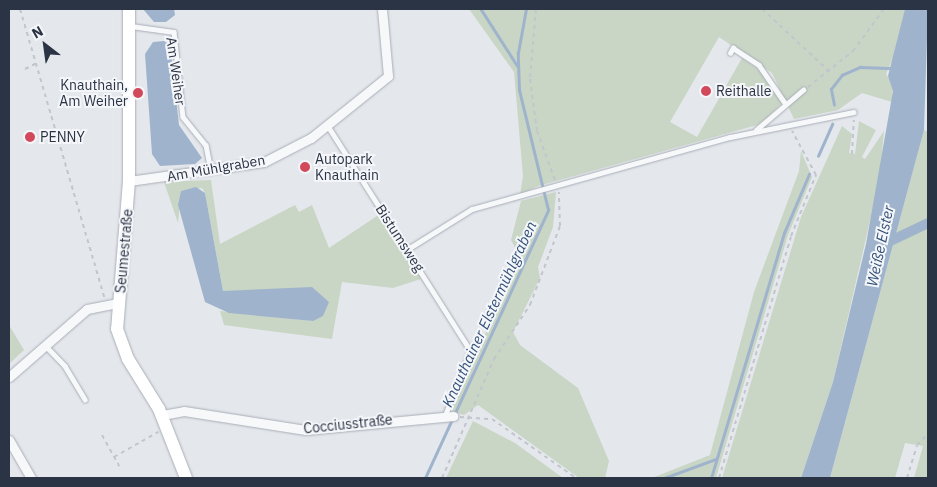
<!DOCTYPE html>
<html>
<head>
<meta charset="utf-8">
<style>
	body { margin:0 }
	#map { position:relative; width:937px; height:487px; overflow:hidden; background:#e4e7ec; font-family:"IBM Plex Sans",sans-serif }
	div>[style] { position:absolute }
	.green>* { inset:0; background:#c9d6c5 }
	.water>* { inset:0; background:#9fb4cc }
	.stream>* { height:2.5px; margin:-1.25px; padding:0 1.25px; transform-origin:1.25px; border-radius:1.25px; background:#9fb4cc }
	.canal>* { height:10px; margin:-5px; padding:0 5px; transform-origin:5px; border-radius:5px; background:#9fb4cc }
	.path>* { height:2px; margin-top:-1px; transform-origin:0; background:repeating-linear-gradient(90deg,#c2c5cb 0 4px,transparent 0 8px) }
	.roads { filter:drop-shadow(0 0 1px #a9aeb7) drop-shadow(0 0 1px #a9aeb7) }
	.lane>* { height:4.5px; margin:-2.25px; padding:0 2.25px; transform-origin:2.25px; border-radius:2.25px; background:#f7f8fa }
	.street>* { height:9px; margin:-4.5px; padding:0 4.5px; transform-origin:4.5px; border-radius:4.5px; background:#f7f8fa }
	.secondary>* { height:12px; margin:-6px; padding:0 6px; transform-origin:6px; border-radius:6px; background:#fff }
	.dots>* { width:14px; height:14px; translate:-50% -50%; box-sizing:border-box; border:2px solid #f4f6f9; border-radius:50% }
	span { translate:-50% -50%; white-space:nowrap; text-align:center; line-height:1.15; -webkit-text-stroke:4px #f4f6f9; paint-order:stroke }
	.street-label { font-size:14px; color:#2b3445 }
	.poi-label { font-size:14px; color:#2b3445 }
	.right { translate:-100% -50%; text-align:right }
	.left { translate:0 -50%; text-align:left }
	.water-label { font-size:15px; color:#34527a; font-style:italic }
	.frame { position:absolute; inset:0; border:10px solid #2b3445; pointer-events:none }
	.north { position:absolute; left:20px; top:20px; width:50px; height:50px; -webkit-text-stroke:4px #f4f6f9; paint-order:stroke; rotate:330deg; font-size:14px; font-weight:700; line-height:20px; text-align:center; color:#2b3445 }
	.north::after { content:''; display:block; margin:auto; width:18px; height:22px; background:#2b3445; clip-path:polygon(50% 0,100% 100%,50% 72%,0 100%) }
</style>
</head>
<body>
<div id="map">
	<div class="green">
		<i style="clip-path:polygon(469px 9px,905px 9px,897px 48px,886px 74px,893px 85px,892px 102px,862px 93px,838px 110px,794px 119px,772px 73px,719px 37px,670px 122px,697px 137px,742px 58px,764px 73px,783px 102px,769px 116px,757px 125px,538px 186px,520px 195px,523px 176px,514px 72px)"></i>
		<i style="clip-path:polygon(859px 121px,876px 130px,862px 157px,865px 159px,884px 131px,880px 177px,833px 382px,801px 478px,722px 478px,801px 217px,842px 126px,852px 134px,849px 153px,855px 154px)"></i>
		<i style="clip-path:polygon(924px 130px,928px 132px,928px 477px,914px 478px,923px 446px,905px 443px,895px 478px,830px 478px)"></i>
		<i style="clip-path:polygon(801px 151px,812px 177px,788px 235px,716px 478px,652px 478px,710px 455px,754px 292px,799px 171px)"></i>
		<i style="clip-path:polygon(211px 180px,220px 244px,295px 205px,299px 212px,312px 205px,329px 248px,380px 214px,421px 279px,393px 288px,342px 282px,332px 339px,224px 325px,220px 311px,313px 321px,242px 292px,223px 291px,205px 193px,202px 188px,181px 191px,178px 223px,164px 182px)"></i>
		<i style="clip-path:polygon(556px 192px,553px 227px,538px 267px,540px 278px,513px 332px,520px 345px,578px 388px,609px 461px,605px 478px,579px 478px,478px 405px,464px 415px,452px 411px,519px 255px,511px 240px,521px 201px)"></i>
		<i style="clip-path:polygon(9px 325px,24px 350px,9px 364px)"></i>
		<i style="clip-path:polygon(473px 421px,515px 443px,563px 478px,446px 478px)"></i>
	</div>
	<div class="water">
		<i style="clip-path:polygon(143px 9px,174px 9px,175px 15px,166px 22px,154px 22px)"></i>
		<i style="clip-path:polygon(905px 9px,928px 9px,924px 130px,830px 478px,801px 478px,833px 382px,866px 244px,893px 91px,888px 76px)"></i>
		<i style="clip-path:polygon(164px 41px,170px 45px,179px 125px,202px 158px,195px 164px,160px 166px,152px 154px,145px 54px,153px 42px)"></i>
		<i style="clip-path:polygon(196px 187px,205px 193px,223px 291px,312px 287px,329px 302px,323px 316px,313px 321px,229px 313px,205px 302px,178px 205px,181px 191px)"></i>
	</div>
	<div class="stream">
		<i style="left:481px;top:9px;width:67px;rotate:57.3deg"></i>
		<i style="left:834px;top:105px;width:16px;rotate:-101deg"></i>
		<i style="left:831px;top:89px;width:18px;rotate:-52deg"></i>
		<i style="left:842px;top:75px;width:20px;rotate:-24deg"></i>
		<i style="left:860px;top:67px;width:34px;rotate:2deg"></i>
		<i style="left:818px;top:156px;width:35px;rotate:-66deg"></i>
		<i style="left:425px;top:478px;width:295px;rotate:-65.3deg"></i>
		<i style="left:548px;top:210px;width:123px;rotate:-103.6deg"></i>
		<i style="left:519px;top:90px;width:37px;rotate:-92deg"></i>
		<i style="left:518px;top:53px;width:45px;rotate:-79.7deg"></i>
		<i style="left:664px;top:478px;width:55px;rotate:-20.1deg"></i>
		<i style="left:711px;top:478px;width:256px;rotate:-73.4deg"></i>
		<i style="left:784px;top:233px;width:64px;rotate:-67deg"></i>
	</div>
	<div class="canal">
		<i style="left:884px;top:244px;width:49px;rotate:-25.5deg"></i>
	</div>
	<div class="path">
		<i style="left:20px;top:9px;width:300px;rotate:73.7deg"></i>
		<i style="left:536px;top:9px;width:70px;rotate:94.9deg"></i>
		<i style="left:530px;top:79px;width:52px;rotate:82.3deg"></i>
		<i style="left:537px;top:131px;width:52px;rotate:69.8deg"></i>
		<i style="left:762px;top:9px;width:93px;rotate:42.8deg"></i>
		<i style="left:25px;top:69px;width:16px;rotate:-27deg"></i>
		<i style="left:808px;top:87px;width:58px;rotate:-38.7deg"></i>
		<i style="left:853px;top:51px;width:52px;rotate:-53.6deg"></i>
		<i style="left:852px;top:154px;width:34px;rotate:-87deg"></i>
		<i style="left:460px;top:417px;width:32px;rotate:4deg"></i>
		<i style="left:492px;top:419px;width:103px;rotate:35.1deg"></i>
		<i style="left:102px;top:435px;width:39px;rotate:61deg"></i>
		<i style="left:114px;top:457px;width:51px;rotate:-29.6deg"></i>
		<i style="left:442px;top:478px;width:130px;rotate:-66.4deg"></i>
		<i style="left:494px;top:359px;width:65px;rotate:-56.3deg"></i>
		<i style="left:530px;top:305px;width:85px;rotate:-69.2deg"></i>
		<i style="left:560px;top:226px;width:34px;rotate:-92deg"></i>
		<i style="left:719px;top:478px;width:252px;rotate:-73.4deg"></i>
		<i style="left:791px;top:236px;width:66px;rotate:-67.7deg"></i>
		<i style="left:816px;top:175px;width:50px;rotate:-118.6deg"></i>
		<i style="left:907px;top:478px;width:34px;rotate:-73deg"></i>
		<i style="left:917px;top:445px;width:16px;rotate:-45deg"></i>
	</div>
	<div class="roads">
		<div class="lane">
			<i style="left:131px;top:26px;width:43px;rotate:7.9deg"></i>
			<i style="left:174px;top:32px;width:85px;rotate:84deg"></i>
			<i style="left:183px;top:117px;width:36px;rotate:51deg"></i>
			<i style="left:206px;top:145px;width:25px;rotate:79deg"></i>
			<i style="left:730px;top:53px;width:6px;rotate:-59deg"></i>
			<i style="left:733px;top:48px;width:31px;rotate:33deg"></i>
			<i style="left:759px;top:65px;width:46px;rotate:55.6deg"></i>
			<i style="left:328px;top:126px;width:267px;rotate:57.6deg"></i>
			<i style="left:471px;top:351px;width:68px;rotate:111.6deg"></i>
			<i style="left:756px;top:130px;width:62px;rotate:-40.4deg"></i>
			<i style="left:408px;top:249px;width:75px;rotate:-32deg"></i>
			<i style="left:472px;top:209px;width:268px;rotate:-15.6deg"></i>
			<i style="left:730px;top:137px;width:126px;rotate:-11.4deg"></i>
			<i style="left:45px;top:345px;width:29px;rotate:46deg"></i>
			<i style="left:65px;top:366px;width:39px;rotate:59deg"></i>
		</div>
		<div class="street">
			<i style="left:129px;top:181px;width:136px;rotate:-8deg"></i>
			<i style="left:264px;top:162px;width:53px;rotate:-27.1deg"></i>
			<i style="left:311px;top:138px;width:99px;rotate:-38.8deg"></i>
			<i style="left:388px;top:76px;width:67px;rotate:-95.1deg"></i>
			<i style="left:9px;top:377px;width:103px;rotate:-41.1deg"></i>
			<i style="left:87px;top:309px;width:33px;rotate:-11deg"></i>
			<i style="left:162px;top:415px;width:22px;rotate:-10deg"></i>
			<i style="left:184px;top:411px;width:123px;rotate:8.9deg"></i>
			<i style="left:306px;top:430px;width:148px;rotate:-5.4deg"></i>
			<i style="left:9px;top:440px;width:44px;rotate:59.9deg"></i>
		</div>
		<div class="secondary">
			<i style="left:129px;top:9px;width:172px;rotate:90deg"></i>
			<i style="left:129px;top:181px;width:148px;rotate:94.6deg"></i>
			<i style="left:117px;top:329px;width:32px;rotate:70deg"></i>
			<i style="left:128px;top:359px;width:59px;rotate:58.2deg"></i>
			<i style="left:159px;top:409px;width:74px;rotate:68.6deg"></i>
		</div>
	</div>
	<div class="dots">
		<i style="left:706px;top:91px;background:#d1495b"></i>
		<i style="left:138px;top:93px;background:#d1495b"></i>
		<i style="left:30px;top:137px;background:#d1495b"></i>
		<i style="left:305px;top:167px;background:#d1495b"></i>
	</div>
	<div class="street-label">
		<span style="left:176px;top:71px;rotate:82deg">Am Weiher</span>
		<span style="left:216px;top:168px;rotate:-10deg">Am Mühlgraben</span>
		<span style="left:400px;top:238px;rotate:57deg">Bistumsweg</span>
		<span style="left:124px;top:251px;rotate:-85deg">Seumestraße</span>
		<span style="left:348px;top:424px;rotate:-6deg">Cocciusstraße</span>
	</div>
	<div class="poi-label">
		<span class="right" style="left:128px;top:93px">Knauthain,<br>Am Weiher</span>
		<span class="left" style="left:716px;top:91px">Reithalle</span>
		<span class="left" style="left:40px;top:137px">PENNY</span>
		<span class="left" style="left:315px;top:167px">Autopark<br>Knauthain</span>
	</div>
	<div class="water-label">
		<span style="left:880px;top:246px;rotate:-78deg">Weiße Elster</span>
		<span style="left:489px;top:314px;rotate:-65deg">Knauthainer Elstermühlgraben</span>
	</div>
	<div class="frame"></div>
	<div class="north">N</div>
</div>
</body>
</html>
